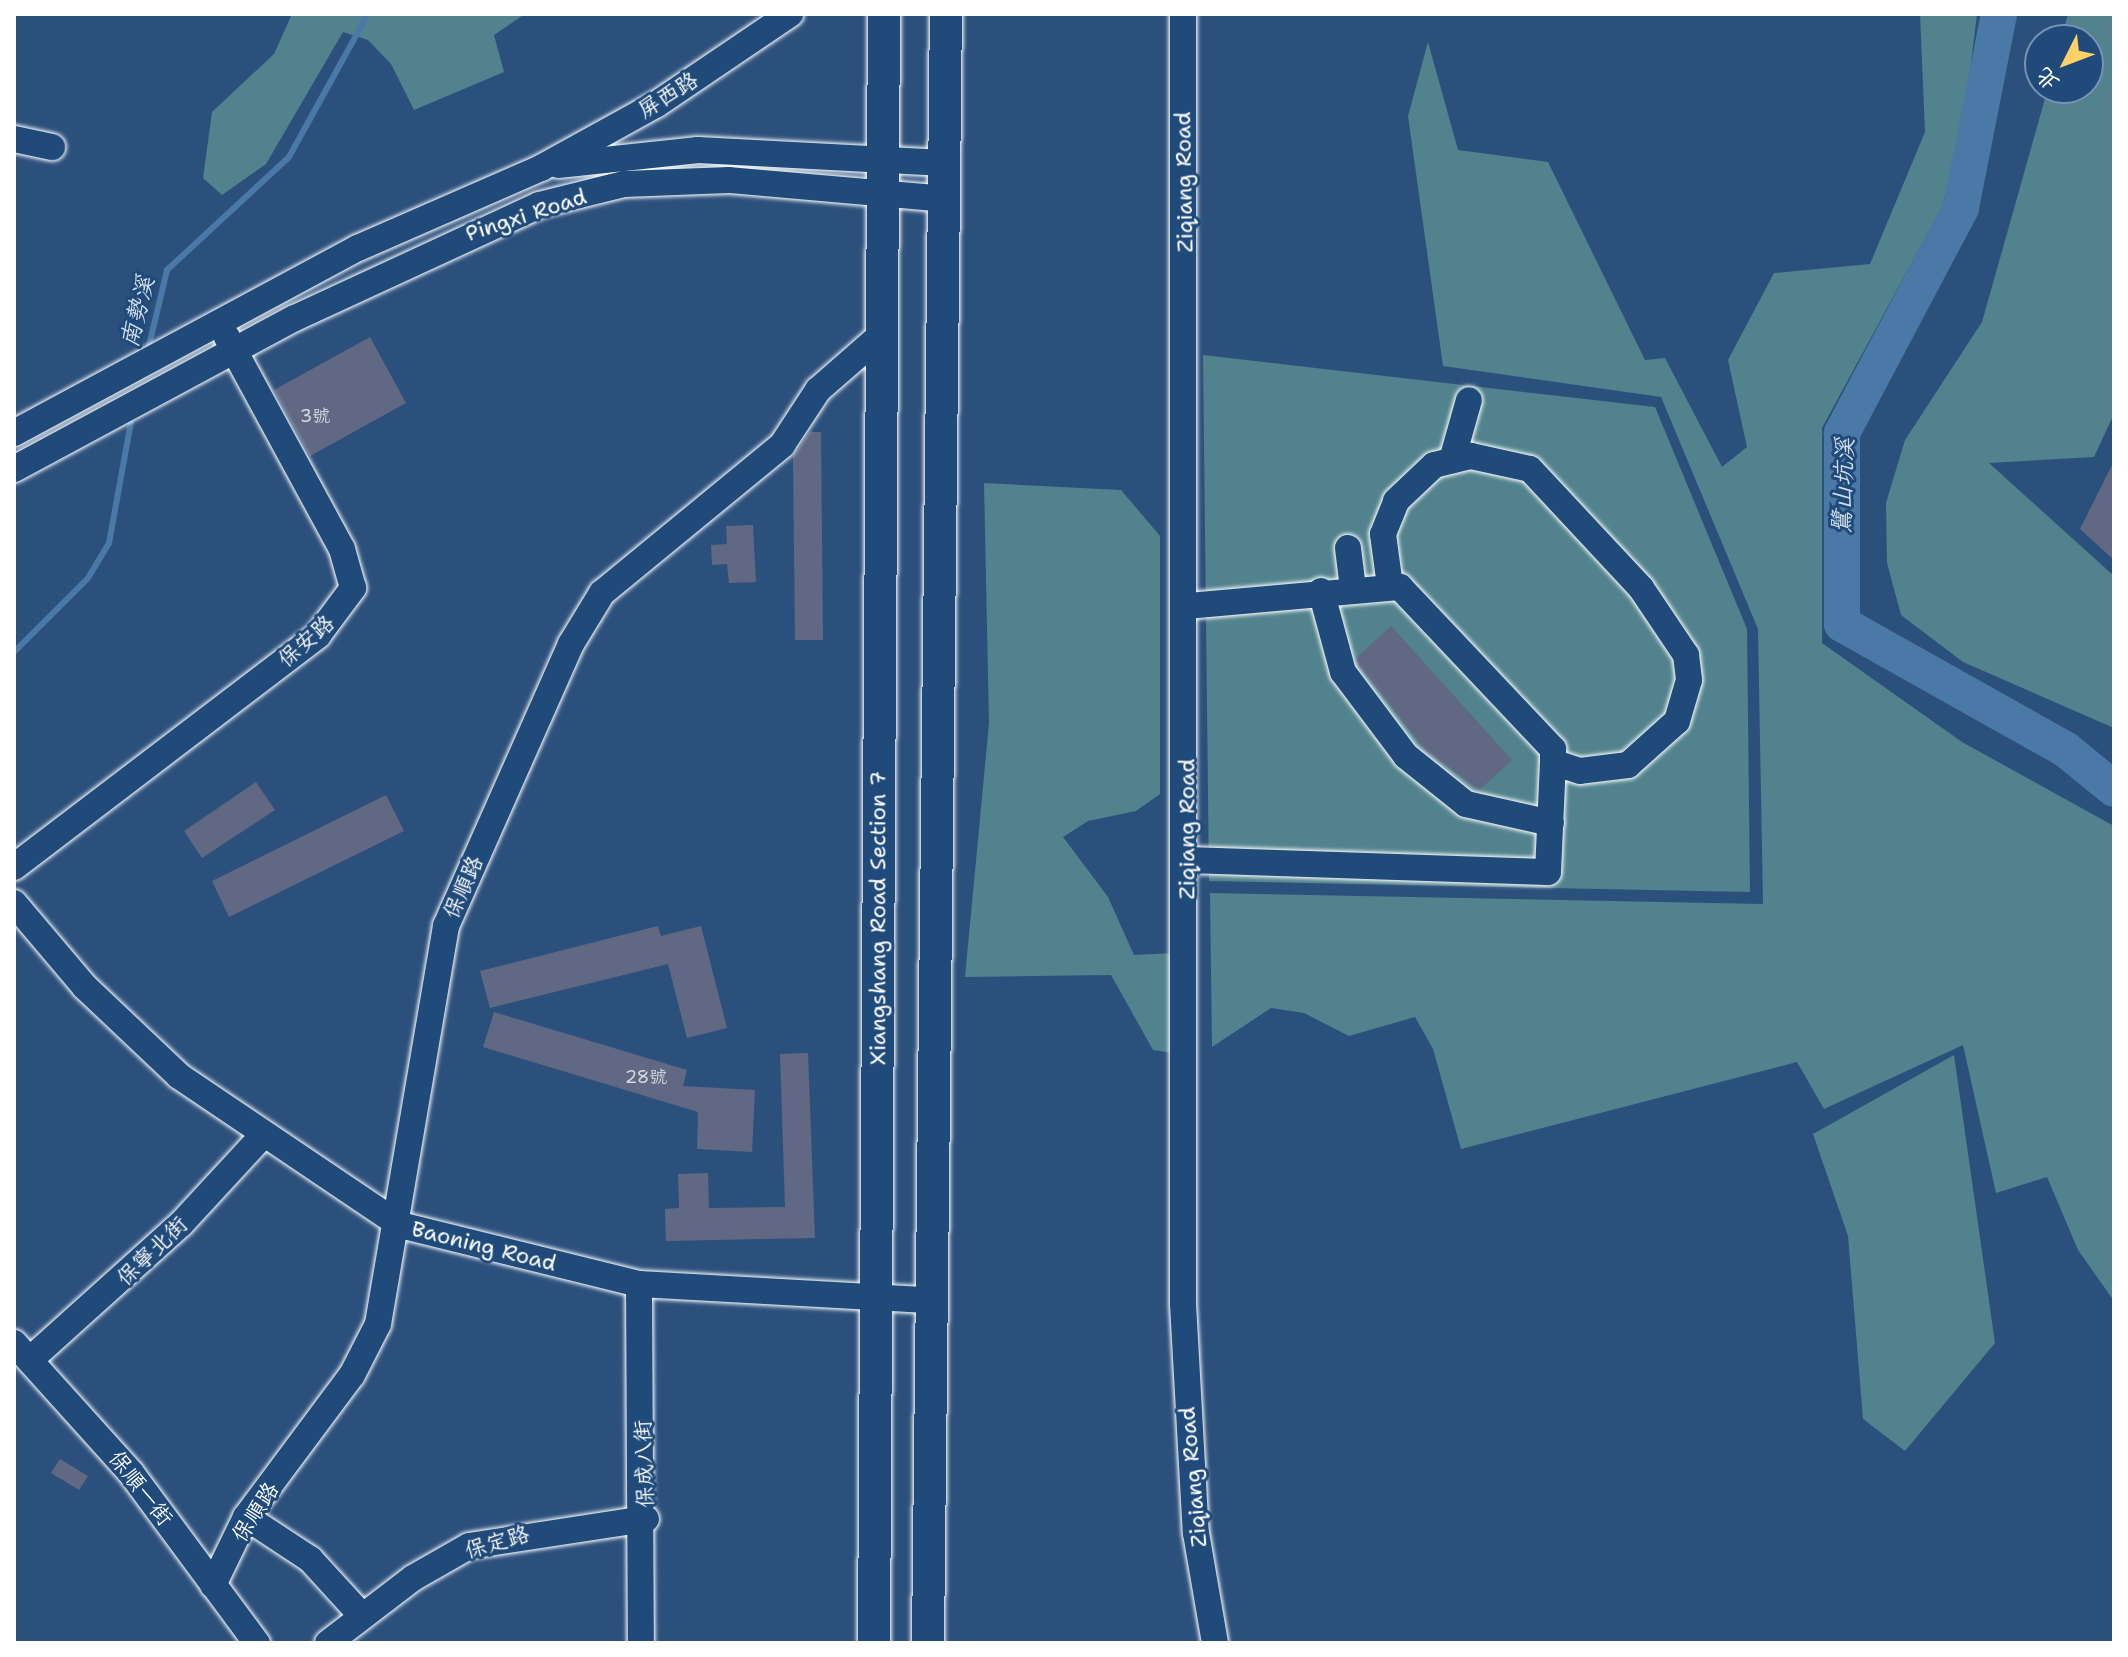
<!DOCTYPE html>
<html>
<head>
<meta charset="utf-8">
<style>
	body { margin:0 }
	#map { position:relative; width:2128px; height:1657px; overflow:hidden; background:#2c507c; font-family:"Shantell Sans","LXGW WenKai TC",sans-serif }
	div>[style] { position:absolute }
	.green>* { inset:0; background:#51828d }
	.stream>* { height:6px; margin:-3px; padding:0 3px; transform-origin:3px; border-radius:3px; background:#4b79a7 }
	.river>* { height:36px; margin:-18px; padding:0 18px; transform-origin:18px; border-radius:18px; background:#4b79a7 }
	.building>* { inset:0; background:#606884 }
	.roads { filter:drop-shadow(0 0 2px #fff) drop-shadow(0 0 2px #fff) }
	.minor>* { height:26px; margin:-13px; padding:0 13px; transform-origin:13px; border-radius:13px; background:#1f4a7a }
	.major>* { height:32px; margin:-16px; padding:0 16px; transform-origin:16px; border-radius:16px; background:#1f4a7a }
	span { translate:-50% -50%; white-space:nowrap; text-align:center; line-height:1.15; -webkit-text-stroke:6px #1f4a7a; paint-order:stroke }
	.number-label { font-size:18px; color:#d7d9e0 }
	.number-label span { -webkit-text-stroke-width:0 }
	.street-label { font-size:22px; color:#fff }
	.water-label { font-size:24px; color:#d2dee9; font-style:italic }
	.frame { position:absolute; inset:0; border:16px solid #fff; pointer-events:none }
	.north { position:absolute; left:2024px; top:24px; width:80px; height:80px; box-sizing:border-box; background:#1f4a7a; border:2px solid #7992af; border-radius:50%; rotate:228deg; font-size:22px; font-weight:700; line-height:32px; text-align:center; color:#fff }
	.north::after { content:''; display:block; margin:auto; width:28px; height:36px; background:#ffd166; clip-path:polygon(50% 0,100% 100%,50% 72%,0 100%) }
</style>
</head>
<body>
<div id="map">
	<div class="green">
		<i style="clip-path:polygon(292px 14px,525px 14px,494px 35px,504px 72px,414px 110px,391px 64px,368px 40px,343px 32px,266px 164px,222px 195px,203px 178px,212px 112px,274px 54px)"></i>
		<i style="clip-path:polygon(1920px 14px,1977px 14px,1966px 104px,1943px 205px,1822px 428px,1822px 643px,1962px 742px,2114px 826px,2114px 1301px,2078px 1250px,2047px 1177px,1996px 1193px,1963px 1045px,1824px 1109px,1797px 1062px,1461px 1149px,1433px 1049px,1415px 1017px,1349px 1036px,1304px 1013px,1271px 1008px,1212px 1047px,1210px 893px,1763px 904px,1758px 629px,1661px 397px,1443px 366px,1408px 116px,1428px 42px,1458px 150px,1548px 162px,1645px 360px,1665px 358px,1722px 467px,1747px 447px,1728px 360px,1774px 273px,1870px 264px,1925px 132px)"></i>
		<i style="clip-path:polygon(2068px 14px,2114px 14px,2114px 414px,2094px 457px,1989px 463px,2114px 576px,2114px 728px,1963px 662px,1901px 615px,1887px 563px,1886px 503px,1905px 440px,1982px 322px,2048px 88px,2088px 88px,2088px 40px,2061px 40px)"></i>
		<i style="clip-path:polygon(1203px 355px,1655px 407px,1747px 629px,1750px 892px,1209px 881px)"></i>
		<i style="clip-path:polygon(984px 483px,1121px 490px,1160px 536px,1160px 794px,1136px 811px,1088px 821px,1063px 837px,1108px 897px,1134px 955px,1174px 953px,1173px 1053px,1153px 1050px,1111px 975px,965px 977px,989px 723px)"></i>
		<i style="clip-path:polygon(1954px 1055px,1995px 1343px,1905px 1451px,1863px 1419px,1848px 1236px,1813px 1134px)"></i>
	</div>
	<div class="stream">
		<i style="left:147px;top:354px;width:86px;rotate:-76.6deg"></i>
		<i style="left:167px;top:270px;width:166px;rotate:-42.8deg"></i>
		<i style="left:289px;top:157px;width:163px;rotate:-61.1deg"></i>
		<i style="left:14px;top:652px;width:105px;rotate:-45deg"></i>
		<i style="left:88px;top:578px;width:41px;rotate:-59deg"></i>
		<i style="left:109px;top:543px;width:129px;rotate:-79.7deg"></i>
	</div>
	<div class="river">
		<i style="left:1999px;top:14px;width:198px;rotate:101.1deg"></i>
		<i style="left:1961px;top:208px;width:255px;rotate:117.9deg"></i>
		<i style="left:1842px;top:433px;width:191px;rotate:90deg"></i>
		<i style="left:1842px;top:624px;width:256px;rotate:29.3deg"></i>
		<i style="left:2065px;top:749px;width:63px;rotate:39.2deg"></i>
	</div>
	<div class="building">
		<i style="clip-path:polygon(370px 337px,406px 403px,310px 456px,274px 390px)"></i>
		<i style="clip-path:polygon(810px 432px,821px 432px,823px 640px,795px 640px,793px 456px)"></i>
		<i style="clip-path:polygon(2114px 461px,2114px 560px,2080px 529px)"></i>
		<i style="clip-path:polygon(753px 525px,756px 582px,729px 583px,727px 564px,712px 565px,711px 545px,727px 544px,726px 526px)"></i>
		<i style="clip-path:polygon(1391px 626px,1512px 760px,1479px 790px,1426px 751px,1358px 665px,1356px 658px)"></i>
		<i style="clip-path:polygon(256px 782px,275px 810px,202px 858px,184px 831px)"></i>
		<i style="clip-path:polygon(386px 795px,404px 831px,229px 917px,212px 881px)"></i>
		<i style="clip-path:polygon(658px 926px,661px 936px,701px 926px,727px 1028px,687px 1038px,668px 964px,490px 1008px,480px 971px)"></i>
		<i style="clip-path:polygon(494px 1012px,687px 1070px,683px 1086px,755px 1090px,752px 1152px,697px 1149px,698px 1112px,483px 1047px)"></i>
		<i style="clip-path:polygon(808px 1053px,815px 1238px,666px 1241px,665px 1209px,679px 1208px,678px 1174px,708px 1173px,709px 1208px,785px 1207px,780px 1054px)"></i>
		<i style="clip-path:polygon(60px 1459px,88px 1476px,79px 1490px,51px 1473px)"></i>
	</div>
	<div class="roads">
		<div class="minor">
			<i style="left:1183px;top:14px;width:1290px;rotate:90deg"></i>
			<i style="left:1183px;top:1304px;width:229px;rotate:86.8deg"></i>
			<i style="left:1196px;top:1533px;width:112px;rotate:80.2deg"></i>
			<i style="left:14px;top:139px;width:39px;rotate:12deg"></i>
			<i style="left:558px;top:165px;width:141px;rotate:-6.1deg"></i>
			<i style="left:698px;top:150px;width:247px;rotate:3deg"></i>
			<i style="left:14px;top:433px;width:391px;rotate:-28.3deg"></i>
			<i style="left:358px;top:248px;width:200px;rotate:-23.6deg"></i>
			<i style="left:541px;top:168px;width:132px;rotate:-28.9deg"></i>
			<i style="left:657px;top:104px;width:161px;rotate:-34.1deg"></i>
			<i style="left:1452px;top:460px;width:62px;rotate:-74.2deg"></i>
			<i style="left:14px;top:469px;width:319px;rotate:-28.3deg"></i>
			<i style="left:295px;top:318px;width:269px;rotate:-24.8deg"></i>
			<i style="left:539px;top:205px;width:88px;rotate:-13.9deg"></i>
			<i style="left:624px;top:184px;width:105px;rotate:-2.2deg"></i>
			<i style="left:729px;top:180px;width:217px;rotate:5deg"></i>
			<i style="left:1348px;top:548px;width:39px;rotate:83deg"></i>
			<i style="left:1390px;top:586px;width:52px;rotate:-97.7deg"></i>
			<i style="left:1383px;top:534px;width:35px;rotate:-68deg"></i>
			<i style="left:1396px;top:501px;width:52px;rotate:-43.5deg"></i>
			<i style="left:1434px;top:465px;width:38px;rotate:-14deg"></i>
			<i style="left:1471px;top:456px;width:60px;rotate:12.4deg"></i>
			<i style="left:1530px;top:469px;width:163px;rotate:47deg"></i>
			<i style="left:1641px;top:588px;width:81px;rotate:56.1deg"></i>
			<i style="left:1686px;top:655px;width:25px;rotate:83deg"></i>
			<i style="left:1689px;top:680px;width:43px;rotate:106.3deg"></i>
			<i style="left:1677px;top:721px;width:66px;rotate:138.1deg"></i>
			<i style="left:1628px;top:765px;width:48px;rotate:172.9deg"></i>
			<i style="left:1580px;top:771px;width:28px;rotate:-162deg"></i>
			<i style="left:1321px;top:591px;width:84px;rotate:74.8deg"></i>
			<i style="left:1343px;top:672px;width:105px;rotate:53.1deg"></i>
			<i style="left:1406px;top:756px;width:77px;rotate:38.7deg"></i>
			<i style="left:1466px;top:804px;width:87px;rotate:12.6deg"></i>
			<i style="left:1186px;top:860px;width:362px;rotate:1.9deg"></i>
			<i style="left:1548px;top:872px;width:110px;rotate:-87.4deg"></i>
			<i style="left:1553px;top:762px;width:13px;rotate:-90deg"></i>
			<i style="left:1553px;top:749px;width:223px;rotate:-133.4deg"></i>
			<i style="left:1400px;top:587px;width:213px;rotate:174.9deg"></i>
			<i style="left:14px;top:867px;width:382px;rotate:-37.3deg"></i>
			<i style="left:318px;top:635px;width:59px;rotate:-53.3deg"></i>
			<i style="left:353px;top:588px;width:41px;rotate:-105.8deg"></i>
			<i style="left:342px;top:549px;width:241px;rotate:-118.5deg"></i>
			<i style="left:14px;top:903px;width:110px;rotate:49.8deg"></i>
			<i style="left:85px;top:987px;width:129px;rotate:43.4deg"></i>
			<i style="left:179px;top:1076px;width:267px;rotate:34deg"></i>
			<i style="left:400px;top:1225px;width:246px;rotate:13.9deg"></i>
			<i style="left:639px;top:1284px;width:289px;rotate:3.2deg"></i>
			<i style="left:639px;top:1284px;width:359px;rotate:89.7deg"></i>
			<i style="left:14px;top:1343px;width:175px;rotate:48deg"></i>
			<i style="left:131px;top:1473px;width:212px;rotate:53.5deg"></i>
			<i style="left:32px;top:1358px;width:200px;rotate:-42deg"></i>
			<i style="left:181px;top:1224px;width:121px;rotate:-47.3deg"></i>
			<i style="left:246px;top:1517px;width:77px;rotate:33.3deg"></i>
			<i style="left:310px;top:1559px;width:77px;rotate:47.6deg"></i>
			<i style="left:213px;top:1585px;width:76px;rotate:-64.1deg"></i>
			<i style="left:246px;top:1517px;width:177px;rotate:-53.3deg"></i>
			<i style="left:352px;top:1375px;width:57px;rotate:-63deg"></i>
			<i style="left:378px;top:1324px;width:404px;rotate:-80.3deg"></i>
			<i style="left:446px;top:926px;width:308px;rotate:-66.1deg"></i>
			<i style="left:571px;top:644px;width:60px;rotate:-58.7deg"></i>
			<i style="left:602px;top:593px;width:233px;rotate:-39.4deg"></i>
			<i style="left:782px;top:445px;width:66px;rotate:-56.8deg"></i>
			<i style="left:818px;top:390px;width:82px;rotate:-41.1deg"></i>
			<i style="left:328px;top:1643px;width:107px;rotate:-37.4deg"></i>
			<i style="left:413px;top:1578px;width:64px;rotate:-29.7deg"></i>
			<i style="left:469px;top:1546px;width:179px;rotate:-8.7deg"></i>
		</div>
		<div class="major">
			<i style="left:874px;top:1643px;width:1629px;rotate:-89.65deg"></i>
			<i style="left:928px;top:1643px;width:1629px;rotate:-89.37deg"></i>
		</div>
	</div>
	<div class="number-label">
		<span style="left:315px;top:416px">3號</span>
		<span style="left:646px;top:1077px">28號</span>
	</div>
	<div class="street-label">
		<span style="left:668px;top:95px;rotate:-32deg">屏西路</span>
		<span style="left:1184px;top:182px;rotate:-91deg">Ziqiang Road</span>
		<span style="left:526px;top:215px;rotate:-18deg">Pingxi Road</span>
		<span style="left:306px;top:641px;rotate:-41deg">保安路</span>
		<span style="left:1187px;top:829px;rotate:-90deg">Ziqiang Road</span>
		<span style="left:463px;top:887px;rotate:-66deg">保順路</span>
		<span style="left:878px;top:918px;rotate:-90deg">Xiangshang Road Section 7</span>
		<span style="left:484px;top:1246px;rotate:14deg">Baoning Road</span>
		<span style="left:152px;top:1251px;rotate:-44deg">保寧北街</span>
		<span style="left:644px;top:1464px;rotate:-92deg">保成八街</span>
		<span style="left:1193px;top:1477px;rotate:-95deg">Ziqiang Road</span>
		<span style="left:141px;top:1488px;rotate:52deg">保順一街</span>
		<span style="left:255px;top:1512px;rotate:-57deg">保順路</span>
		<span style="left:497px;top:1542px;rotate:-16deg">保定路</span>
	</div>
	<div class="water-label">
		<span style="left:138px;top:312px;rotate:-76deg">南勢溪</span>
		<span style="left:1844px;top:486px;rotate:-88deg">鷺山坑溪</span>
	</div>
	<div class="frame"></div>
	<div class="north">北</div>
</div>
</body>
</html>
